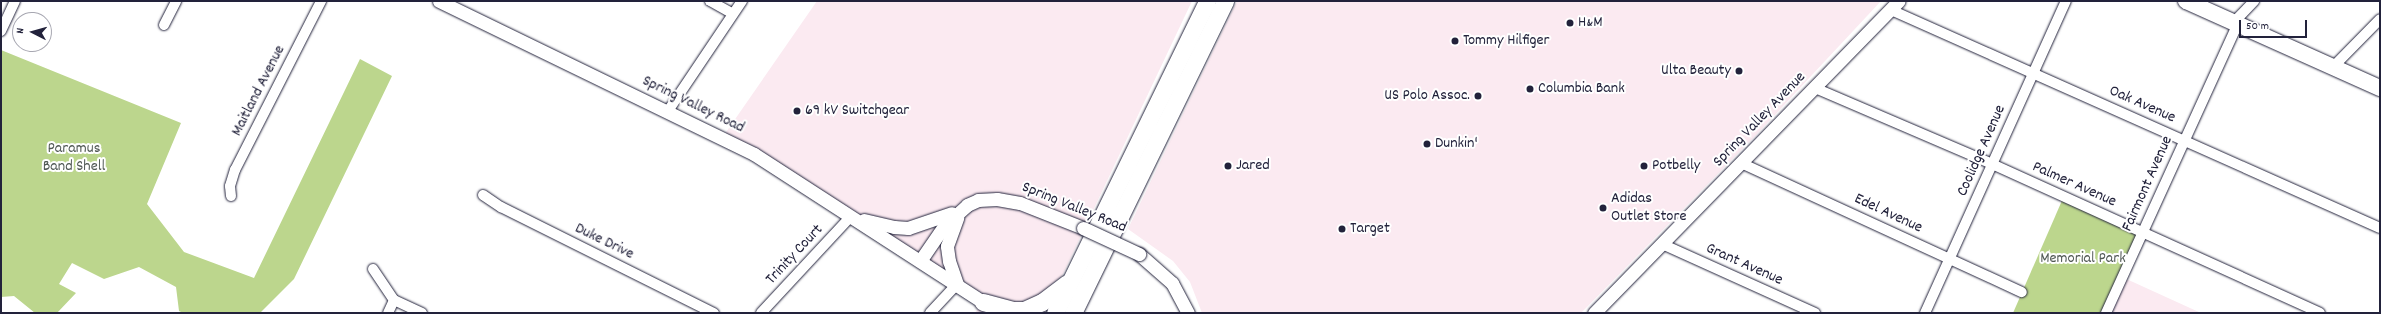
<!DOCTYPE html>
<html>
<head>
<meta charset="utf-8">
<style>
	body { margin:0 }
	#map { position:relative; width:2381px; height:314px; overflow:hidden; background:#fff; font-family:Dekko,sans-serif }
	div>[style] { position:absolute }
	.built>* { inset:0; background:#fbeaf1 }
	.green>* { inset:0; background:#bcd68d }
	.roads { filter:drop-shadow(0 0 1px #22223b) drop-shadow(0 0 1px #22223b) }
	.minor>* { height:10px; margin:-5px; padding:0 5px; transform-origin:5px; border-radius:5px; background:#fff }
	.tertiary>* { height:13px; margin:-6.5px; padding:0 6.5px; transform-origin:6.5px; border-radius:6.5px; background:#fff }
	.primary>* { height:16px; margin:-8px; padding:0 8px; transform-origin:8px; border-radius:8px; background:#fff }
	.trunk>* { height:17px; margin:-8.5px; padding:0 8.5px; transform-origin:8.5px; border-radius:8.5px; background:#fff }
	.bridges { filter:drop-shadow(0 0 1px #22223b) drop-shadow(0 0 1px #22223b) }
	.tertiary-bridge>* { height:13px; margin:-6.5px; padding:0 6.5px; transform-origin:6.5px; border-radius:6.5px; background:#fff }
	.dots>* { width:11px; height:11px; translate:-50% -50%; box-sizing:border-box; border:2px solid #fff; border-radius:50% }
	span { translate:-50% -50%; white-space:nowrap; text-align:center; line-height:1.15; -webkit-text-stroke:4px #fff; paint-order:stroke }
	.poi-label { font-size:16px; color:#22223b }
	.left { translate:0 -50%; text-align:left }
	.right { translate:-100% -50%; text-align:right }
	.street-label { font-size:16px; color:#22223b }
	.park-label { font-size:16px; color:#505854 }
	.frame { position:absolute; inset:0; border:2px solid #22223b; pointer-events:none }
	.north { position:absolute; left:12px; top:12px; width:40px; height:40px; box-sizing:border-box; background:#fff; border:1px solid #a7a7b1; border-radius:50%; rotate:276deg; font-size:11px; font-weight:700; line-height:16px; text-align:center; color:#22223b }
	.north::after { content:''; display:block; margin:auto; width:14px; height:18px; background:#22223b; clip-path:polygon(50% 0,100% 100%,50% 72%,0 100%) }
	.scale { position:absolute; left:2239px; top:20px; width:68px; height:18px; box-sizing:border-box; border:2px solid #22223b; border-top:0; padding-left:5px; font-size:12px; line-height:14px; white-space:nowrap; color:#22223b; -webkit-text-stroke:3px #fff; paint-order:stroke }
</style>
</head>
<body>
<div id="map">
	<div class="built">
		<i style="clip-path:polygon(817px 1px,1192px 1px,1062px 276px,1029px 303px,1025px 313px,975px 313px,983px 302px,722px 138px)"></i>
		<i style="clip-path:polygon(1237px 1px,1881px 1px,1758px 133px,1581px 313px,1202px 313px,1190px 282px,1173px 261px,1128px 229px)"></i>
		<i style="clip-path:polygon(2122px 277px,2201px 313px,2106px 313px)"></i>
	</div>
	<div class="green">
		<i style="clip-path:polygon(1px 50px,181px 123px,147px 204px,184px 252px,254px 278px,360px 59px,392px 76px,294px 279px,260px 313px,183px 313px,179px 311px,176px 287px,139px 267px,104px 279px,72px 263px,59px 284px,76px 293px,57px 313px,35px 313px,14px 296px,1px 297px)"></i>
		<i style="clip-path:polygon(2064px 196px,2143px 232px,2107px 313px,2013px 313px)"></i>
	</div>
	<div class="roads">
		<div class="minor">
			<i style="left:710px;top:1px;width:26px;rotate:29deg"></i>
			<i style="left:1891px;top:10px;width:535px;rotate:24.03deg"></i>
			<i style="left:2234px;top:22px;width:29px;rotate:-46deg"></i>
			<i style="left:164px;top:25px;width:27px;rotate:-63deg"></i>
			<i style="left:1px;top:31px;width:33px;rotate:-65deg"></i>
			<i style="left:2333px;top:67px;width:67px;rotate:-45.6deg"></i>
			<i style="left:1815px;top:88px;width:193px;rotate:23.2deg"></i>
			<i style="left:1992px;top:164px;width:360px;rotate:24.4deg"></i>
			<i style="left:668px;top:111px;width:133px;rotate:-56.1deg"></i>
			<i style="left:1741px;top:163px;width:309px;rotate:24.7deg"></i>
			<i style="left:483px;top:195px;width:22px;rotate:34deg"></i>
			<i style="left:501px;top:207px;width:238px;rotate:26.5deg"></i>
			<i style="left:231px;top:196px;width:10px;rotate:-96deg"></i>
			<i style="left:230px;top:186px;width:17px;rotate:-73deg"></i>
			<i style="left:235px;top:170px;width:190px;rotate:-63deg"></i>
			<i style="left:1662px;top:244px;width:168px;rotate:24.3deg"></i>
			<i style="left:373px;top:269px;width:37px;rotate:56deg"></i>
			<i style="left:394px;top:300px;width:31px;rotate:25deg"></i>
			<i style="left:388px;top:313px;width:14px;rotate:-65deg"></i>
			<i style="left:761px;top:313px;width:132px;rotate:-47.1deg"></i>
			<i style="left:930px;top:313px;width:40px;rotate:-47deg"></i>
			<i style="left:1925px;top:313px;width:342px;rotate:-65.7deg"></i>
			<i style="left:2106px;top:313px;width:318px;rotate:-65.5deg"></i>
		</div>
		<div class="tertiary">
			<i style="left:439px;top:1px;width:350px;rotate:25.9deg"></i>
			<i style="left:754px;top:154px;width:273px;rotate:32.9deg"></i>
			<i style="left:864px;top:220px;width:31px;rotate:13deg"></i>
			<i style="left:894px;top:227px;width:14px;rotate:4deg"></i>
			<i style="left:908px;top:228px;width:46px;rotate:-18.8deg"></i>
			<i style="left:1139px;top:254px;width:44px;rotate:41.3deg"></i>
			<i style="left:1172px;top:283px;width:34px;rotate:62deg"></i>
			<i style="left:920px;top:261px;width:42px;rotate:-55.6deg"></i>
			<i style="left:944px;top:226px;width:31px;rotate:-42deg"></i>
			<i style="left:967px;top:205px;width:12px;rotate:-24deg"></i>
			<i style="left:978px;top:200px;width:19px;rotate:-3deg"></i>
			<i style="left:997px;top:199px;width:23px;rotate:10deg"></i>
			<i style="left:1020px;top:203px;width:68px;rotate:21.6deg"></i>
			<i style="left:957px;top:284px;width:24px;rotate:-109deg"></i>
			<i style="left:949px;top:261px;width:15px;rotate:-98deg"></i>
			<i style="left:947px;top:246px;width:30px;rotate:-70deg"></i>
			<i style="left:1594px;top:313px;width:436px;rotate:-45.7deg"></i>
		</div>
		<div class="primary">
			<i style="left:2186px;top:1px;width:213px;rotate:24.2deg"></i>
		</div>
		<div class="trunk">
			<i style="left:983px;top:302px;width:30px;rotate:15deg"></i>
			<i style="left:1012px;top:310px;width:12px"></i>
			<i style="left:1024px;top:310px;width:20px;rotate:-24deg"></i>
			<i style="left:1042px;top:302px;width:31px;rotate:-37deg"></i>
			<i style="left:1055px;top:313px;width:347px;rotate:-64deg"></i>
			<i style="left:1073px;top:313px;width:347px;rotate:-64deg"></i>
		</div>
	</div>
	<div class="bridges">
		<div class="tertiary-bridge">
			<i style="left:1083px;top:228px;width:62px;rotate:24.9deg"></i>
		</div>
	</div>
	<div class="dots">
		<i style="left:1570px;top:23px;background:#22223b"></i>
		<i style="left:1455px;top:41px;background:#22223b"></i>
		<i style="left:1739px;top:71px;background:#22223b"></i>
		<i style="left:1530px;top:89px;background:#22223b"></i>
		<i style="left:1478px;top:96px;background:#22223b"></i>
		<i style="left:797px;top:111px;background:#22223b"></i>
		<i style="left:1427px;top:144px;background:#22223b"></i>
		<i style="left:1228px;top:166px;background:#22223b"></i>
		<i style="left:1644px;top:166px;background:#22223b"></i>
		<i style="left:1603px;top:208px;background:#22223b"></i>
		<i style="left:1342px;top:229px;background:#22223b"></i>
	</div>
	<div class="poi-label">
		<span class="left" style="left:1578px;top:23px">H&amp;M</span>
		<span class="left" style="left:1463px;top:41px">Tommy Hilfiger</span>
		<span class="right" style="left:1731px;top:71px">Ulta Beauty</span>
		<span class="left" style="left:1538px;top:89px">Columbia Bank</span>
		<span class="right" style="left:1470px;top:96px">US Polo Assoc.</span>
		<span class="left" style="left:805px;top:111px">69 kV Switchgear</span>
		<span class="left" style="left:1435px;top:144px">Dunkin'</span>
		<span class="left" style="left:1236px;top:166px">Jared</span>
		<span class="left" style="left:1652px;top:166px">Potbelly</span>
		<span class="left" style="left:1611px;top:208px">Adidas<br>Outlet Store</span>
		<span class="left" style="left:1350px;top:229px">Target</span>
	</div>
	<div class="street-label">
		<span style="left:259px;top:91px;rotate:-63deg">Maitland Avenue</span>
		<span style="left:693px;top:105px;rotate:26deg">Spring Valley Road</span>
		<span style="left:2142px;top:105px;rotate:24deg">Oak Avenue</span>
		<span style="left:1760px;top:120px;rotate:-46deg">Spring Valley Avenue</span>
		<span style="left:1982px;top:151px;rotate:-66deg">Coolidge Avenue</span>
		<span style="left:2148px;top:184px;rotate:-66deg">Fairmont Avenue</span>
		<span style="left:2074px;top:185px;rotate:24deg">Palmer Avenue</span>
		<span style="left:1074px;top:208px;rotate:22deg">Spring Valley Road</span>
		<span style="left:1888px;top:214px;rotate:25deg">Edel Avenue</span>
		<span style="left:604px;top:242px;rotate:26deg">Duke Drive</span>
		<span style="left:795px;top:255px;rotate:-47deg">Trinity Court</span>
		<span style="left:1744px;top:265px;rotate:24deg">Grant Avenue</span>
	</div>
	<div class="park-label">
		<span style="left:74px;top:158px">Paramus<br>Band Shell</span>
		<span style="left:2083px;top:259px">Memorial Park</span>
	</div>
	<div class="frame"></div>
	<div class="north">N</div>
	<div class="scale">50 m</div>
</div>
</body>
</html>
